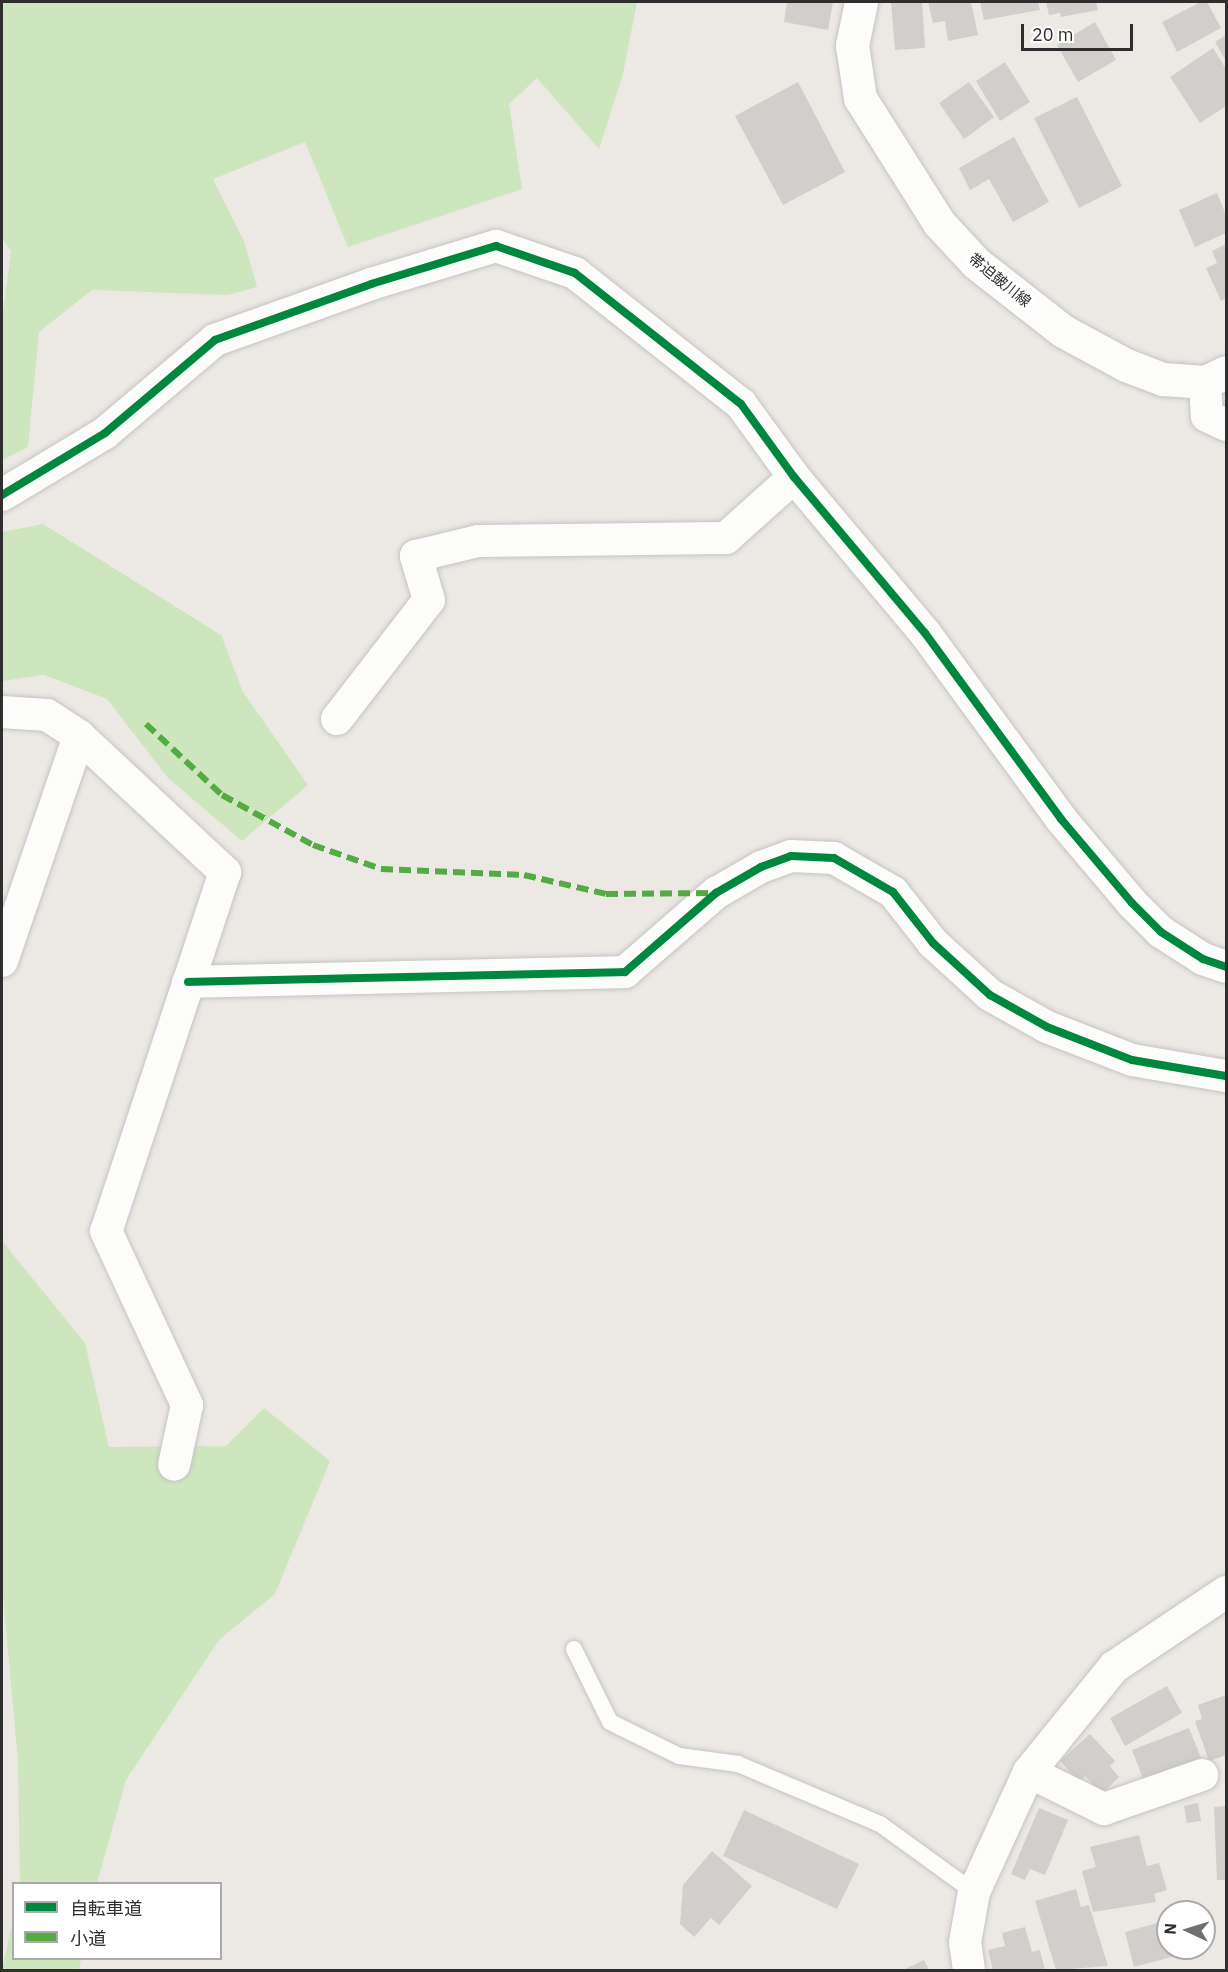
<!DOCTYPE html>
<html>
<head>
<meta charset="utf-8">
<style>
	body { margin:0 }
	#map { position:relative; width:1228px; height:1972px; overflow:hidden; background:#ece8e4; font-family:"IBM Plex Sans","Noto Sans JP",sans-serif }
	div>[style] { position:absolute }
	.green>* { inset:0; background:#cee6be }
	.building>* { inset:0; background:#d1cecb }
	.roads { filter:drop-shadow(0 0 2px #c5c4c5) drop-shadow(0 0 2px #c5c4c5) }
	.service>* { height:16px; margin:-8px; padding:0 8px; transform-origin:8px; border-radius:8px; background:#fcfcfb }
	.minor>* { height:32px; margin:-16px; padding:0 16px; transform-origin:16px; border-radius:16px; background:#fcfcfb }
	.tertiary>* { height:33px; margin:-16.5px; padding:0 16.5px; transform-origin:16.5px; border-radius:16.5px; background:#fcfcfb }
	.quiet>* { height:6px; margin-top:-3px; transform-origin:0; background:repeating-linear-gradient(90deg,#54ab44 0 12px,transparent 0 18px) }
	.cycleway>* { height:8px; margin:-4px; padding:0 4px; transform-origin:4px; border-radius:4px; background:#00873e }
	span { translate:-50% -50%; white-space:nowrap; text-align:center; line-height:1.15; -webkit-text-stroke:6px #fff; paint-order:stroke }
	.street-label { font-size:15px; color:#2e2e2e }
	.frame { position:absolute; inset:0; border:3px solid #2e2e2e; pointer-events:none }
	.legend { position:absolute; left:12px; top:1882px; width:210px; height:78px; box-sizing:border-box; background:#fff; border:2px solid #ababab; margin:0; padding:8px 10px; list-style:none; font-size:18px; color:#2e2e2e }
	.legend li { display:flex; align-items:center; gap:12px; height:30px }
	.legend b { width:30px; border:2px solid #ababab }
	.north { position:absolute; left:1156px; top:1900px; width:60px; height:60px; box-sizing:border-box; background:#fff; border:2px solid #ababab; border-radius:50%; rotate:274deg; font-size:16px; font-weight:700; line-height:24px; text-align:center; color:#2e2e2e }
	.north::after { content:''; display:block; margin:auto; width:21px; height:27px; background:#706f6e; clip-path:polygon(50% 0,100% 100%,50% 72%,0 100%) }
	.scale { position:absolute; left:1021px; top:24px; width:112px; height:27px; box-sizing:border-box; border:3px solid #2e2e2e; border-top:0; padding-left:8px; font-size:18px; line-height:21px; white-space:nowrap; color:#2e2e2e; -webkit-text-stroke:4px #fff; paint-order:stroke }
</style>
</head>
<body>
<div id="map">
	<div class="green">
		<i style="clip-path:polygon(2px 2px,637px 2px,623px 74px,599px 149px,537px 78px,509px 104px,522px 189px,348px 247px,305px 142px,213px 179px,244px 241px,257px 287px,228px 295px,92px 290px,39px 332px,28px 447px,2px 460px,2px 319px,11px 251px,2px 238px)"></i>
		<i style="clip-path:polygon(43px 524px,221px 635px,243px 692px,308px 785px,242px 841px,168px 778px,107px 699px,44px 675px,2px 681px,2px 532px)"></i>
		<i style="clip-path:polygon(2px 1241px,85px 1343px,109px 1447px,226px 1446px,264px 1408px,330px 1461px,275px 1594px,219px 1640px,126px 1780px,97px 1883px,20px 1883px,18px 1761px,2px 1586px)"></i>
		<i style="clip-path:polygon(13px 1919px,14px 1958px,81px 1959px,79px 1970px,2px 1970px)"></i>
	</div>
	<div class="building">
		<i style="clip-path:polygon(787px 2px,833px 2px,828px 30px,784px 22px)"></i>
		<i style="clip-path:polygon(891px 2px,922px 2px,925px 48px,895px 50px)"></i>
		<i style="clip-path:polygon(928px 2px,971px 2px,978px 35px,948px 41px,945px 21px,933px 23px)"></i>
		<i style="clip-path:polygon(980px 2px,1038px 2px,1040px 10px,984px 20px)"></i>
		<i style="clip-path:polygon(1046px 2px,1096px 2px,1098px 10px,1061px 17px,1060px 13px,1049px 15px)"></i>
		<i style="clip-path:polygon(1201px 2px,1207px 2px,1221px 28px,1177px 52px,1162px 22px)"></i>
		<i style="clip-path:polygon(1095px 22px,1116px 60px,1078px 82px,1057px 45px)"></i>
		<i style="clip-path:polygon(1226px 35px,1226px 61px,1215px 42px)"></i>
		<i style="clip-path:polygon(1213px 48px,1226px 69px,1226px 106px,1200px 123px,1170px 77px)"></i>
		<i style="clip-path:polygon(1005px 62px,1030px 102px,1000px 121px,976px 81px)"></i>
		<i style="clip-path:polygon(798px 82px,845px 172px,783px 205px,735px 116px)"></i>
		<i style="clip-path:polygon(969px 82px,994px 117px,964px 139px,939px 103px)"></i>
		<i style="clip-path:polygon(1077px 97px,1122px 186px,1079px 208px,1034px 118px)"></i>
		<i style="clip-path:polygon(1014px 137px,1049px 202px,1013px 222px,989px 179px,970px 190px,959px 168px)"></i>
		<i style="clip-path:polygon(1217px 193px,1226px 215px,1226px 233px,1195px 247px,1179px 210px)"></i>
		<i style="clip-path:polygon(1226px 244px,1226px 298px,1221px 301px,1206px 268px,1217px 263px,1212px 251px)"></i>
		<i style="clip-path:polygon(1167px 1686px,1182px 1713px,1125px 1746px,1110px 1718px)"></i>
		<i style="clip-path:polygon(1226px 1695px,1226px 1755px,1209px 1761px,1195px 1721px,1202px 1719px,1198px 1705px)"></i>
		<i style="clip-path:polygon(1189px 1728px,1201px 1758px,1144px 1781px,1132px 1750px)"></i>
		<i style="clip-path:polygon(1090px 1734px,1115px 1761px,1110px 1766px,1119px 1777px,1102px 1794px,1085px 1776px,1079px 1782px,1060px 1761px)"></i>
		<i style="clip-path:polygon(1198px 1803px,1201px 1821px,1187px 1823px,1184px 1806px)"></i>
		<i style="clip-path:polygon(1226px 1806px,1226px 1880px,1217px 1880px,1214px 1807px)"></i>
		<i style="clip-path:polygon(1039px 1808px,1068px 1820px,1045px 1875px,1030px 1869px,1025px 1880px,1011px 1874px)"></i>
		<i style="clip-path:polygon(744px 1810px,859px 1864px,837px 1909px,723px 1856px)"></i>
		<i style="clip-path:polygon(1139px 1835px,1147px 1866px,1159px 1863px,1167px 1890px,1154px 1894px,1156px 1902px,1093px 1912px,1082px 1871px,1096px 1867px,1090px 1847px)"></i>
		<i style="clip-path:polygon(712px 1851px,752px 1886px,719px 1925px,711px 1918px,694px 1937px,680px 1924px,683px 1885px)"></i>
		<i style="clip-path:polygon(1076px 1889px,1081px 1907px,1089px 1905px,1108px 1966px,1056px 1970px,1035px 1901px)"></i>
		<i style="clip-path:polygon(1168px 1920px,1168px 1948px,1194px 1951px,1134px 1967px,1125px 1932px)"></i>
		<i style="clip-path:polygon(1025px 1927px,1032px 1952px,1040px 1950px,1045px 1970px,993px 1970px,988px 1950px,1005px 1946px,1002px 1933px)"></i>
		<i style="clip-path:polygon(924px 1960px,929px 1970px,903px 1970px)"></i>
	</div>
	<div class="roads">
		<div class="service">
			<i style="left:574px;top:1649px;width:81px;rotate:63.7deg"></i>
			<i style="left:610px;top:1722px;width:77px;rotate:26.2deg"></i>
			<i style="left:679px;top:1756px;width:60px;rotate:7.7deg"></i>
			<i style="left:738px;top:1764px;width:154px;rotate:22.9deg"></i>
			<i style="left:880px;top:1824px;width:116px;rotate:35.9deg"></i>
		</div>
		<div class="minor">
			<i style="left:1205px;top:382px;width:34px;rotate:87deg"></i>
			<i style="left:1207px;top:416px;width:21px;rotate:25deg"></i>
			<i style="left:2px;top:495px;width:120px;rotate:-31deg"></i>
			<i style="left:105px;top:433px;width:144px;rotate:-40.2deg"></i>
			<i style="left:215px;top:340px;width:166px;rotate:-19.7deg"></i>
			<i style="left:371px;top:284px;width:131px;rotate:-16.9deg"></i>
			<i style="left:496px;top:246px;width:83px;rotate:18.9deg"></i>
			<i style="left:575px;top:273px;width:211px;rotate:38.3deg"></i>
			<i style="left:741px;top:404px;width:90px;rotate:54deg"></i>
			<i style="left:794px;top:477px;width:204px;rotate:50deg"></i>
			<i style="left:925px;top:633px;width:230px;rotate:53.8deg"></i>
			<i style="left:1061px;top:819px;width:110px;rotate:49.8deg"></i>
			<i style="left:1132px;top:903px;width:41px;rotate:45deg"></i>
			<i style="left:1161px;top:932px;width:50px;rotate:32.7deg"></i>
			<i style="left:1203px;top:959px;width:24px;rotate:19deg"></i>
			<i style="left:2px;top:712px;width:45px;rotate:3.8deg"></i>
			<i style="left:47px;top:715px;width:38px;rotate:33deg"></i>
			<i style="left:79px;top:736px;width:200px;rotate:43deg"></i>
			<i style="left:225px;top:872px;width:378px;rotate:108.3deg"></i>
			<i style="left:106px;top:1231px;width:192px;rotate:65deg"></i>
			<i style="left:187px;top:1405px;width:61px;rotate:102.2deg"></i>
			<i style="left:337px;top:719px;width:150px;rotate:-52.3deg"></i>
			<i style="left:429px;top:600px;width:46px;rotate:-106.5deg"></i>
			<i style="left:416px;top:556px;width:64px;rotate:-13.6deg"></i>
			<i style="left:478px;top:541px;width:248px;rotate:-0.7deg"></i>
			<i style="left:726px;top:538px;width:91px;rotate:-41.9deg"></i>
			<i style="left:2px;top:961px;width:238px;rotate:-71.1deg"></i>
			<i style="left:188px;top:982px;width:437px;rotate:-1.3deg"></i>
			<i style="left:625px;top:972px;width:121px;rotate:-41deg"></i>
			<i style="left:716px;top:893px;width:52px;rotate:-30deg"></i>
			<i style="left:761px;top:867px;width:32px;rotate:-20deg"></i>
			<i style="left:791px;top:856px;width:43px;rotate:2.7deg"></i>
			<i style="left:834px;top:858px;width:68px;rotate:30deg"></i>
			<i style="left:893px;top:892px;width:65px;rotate:51.9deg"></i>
			<i style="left:933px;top:943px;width:77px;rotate:42.4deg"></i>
			<i style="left:990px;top:995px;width:65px;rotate:29.3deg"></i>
			<i style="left:1047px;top:1027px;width:91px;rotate:21.2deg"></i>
			<i style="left:1132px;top:1060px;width:95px;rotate:9.7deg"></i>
			<i style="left:1029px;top:1772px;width:84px;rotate:26.3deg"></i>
			<i style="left:1104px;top:1809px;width:104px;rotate:-19.1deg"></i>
			<i style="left:969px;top:1970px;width:28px;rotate:-98deg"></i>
			<i style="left:965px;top:1942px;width:51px;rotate:-79.8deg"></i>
			<i style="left:974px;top:1892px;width:132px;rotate:-65.4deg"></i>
			<i style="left:1029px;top:1772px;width:135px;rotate:-51deg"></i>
			<i style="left:1114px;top:1667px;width:135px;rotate:-33.8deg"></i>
		</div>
		<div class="tertiary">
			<i style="left:861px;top:2px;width:44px;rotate:101.8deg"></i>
			<i style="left:852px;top:45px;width:54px;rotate:81.4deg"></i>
			<i style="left:860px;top:98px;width:148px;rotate:57.7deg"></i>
			<i style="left:939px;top:223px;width:54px;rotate:47.2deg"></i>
			<i style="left:976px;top:263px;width:110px;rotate:38deg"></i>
			<i style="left:1063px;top:331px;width:72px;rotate:28.4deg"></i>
			<i style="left:1126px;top:365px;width:40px;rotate:21deg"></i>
			<i style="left:1163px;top:379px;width:42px;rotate:4.1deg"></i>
			<i style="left:1205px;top:382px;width:23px;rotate:-25deg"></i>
		</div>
	</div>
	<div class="quiet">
		<i style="left:146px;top:724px;width:104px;rotate:43.1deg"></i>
		<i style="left:222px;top:795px;width:104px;rotate:28.8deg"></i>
		<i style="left:313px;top:845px;width:72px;rotate:19.4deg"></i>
		<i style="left:381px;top:869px;width:143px;rotate:2.4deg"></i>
		<i style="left:524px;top:875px;width:84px;rotate:13deg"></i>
		<i style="left:606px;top:894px;width:110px;rotate:-0.5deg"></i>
	</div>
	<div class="cycleway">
		<i style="left:2px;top:495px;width:120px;rotate:-31deg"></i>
		<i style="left:105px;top:433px;width:144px;rotate:-40.2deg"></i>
		<i style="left:215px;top:340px;width:166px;rotate:-19.7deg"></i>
		<i style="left:371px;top:284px;width:131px;rotate:-16.9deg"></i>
		<i style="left:496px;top:246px;width:83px;rotate:18.9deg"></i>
		<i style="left:575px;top:273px;width:211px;rotate:38.3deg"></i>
		<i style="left:741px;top:404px;width:90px;rotate:54deg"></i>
		<i style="left:794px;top:477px;width:204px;rotate:50deg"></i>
		<i style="left:925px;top:633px;width:230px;rotate:53.8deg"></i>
		<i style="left:1061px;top:819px;width:110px;rotate:49.8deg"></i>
		<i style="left:1132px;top:903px;width:41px;rotate:45deg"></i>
		<i style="left:1161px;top:932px;width:50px;rotate:32.7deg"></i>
		<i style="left:1203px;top:959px;width:24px;rotate:19deg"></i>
		<i style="left:188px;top:982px;width:437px;rotate:-1.3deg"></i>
		<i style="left:625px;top:972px;width:121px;rotate:-41deg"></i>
		<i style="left:716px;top:893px;width:52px;rotate:-30deg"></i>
		<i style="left:761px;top:867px;width:32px;rotate:-20deg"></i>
		<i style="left:791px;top:856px;width:43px;rotate:2.7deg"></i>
		<i style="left:834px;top:858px;width:68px;rotate:30deg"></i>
		<i style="left:893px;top:892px;width:65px;rotate:51.9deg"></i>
		<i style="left:933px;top:943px;width:77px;rotate:42.4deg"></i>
		<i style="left:990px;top:995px;width:65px;rotate:29.3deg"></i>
		<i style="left:1047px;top:1027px;width:91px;rotate:21.2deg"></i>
		<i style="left:1132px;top:1060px;width:95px;rotate:9.7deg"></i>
	</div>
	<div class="street-label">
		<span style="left:1000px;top:280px;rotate:39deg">帯迫皷川線</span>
	</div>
	<div class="frame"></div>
	<ul class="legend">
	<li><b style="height:8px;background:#00873e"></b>自転車道</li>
	<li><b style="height:8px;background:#54ab44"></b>小道</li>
	</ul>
	<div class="north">N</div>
	<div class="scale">20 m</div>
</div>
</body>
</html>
